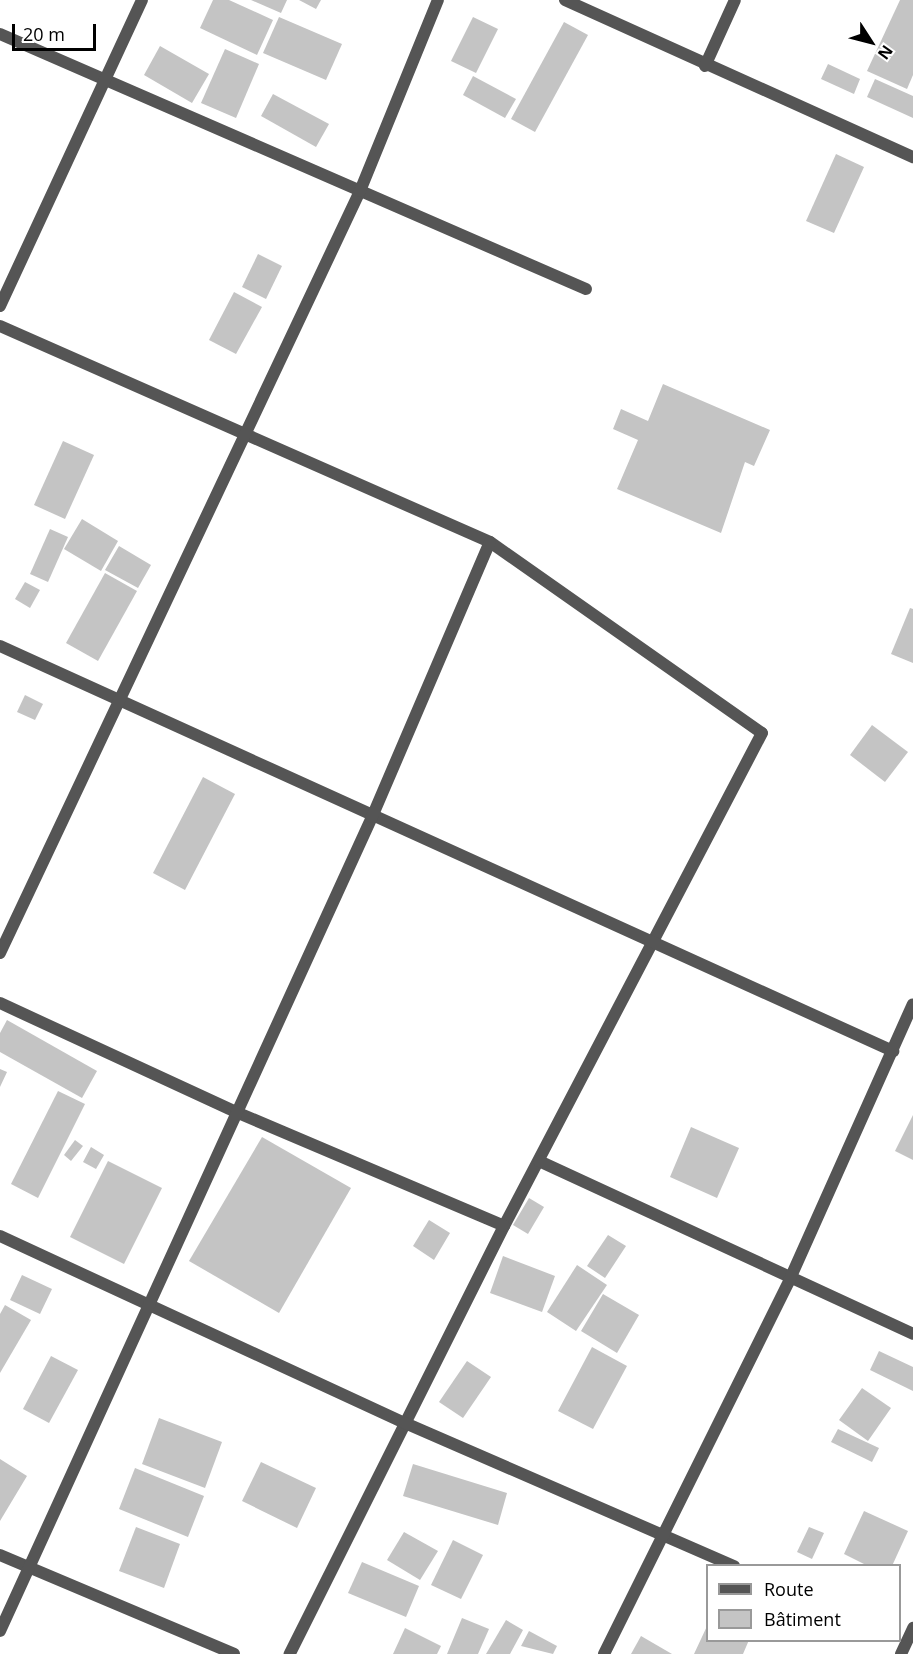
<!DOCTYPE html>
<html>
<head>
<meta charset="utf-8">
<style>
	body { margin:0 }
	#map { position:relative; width:913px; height:1654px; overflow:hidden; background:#fff; font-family:"Open Sans",sans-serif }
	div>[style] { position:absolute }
	.building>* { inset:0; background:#c4c4c4 }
	.minor>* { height:12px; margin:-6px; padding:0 6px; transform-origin:6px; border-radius:6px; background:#555 }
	span { translate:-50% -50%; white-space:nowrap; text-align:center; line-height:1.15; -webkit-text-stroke:4.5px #fff; paint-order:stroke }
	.legend { position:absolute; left:706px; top:1564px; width:195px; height:78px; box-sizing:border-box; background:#fff; border:2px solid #999; margin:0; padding:8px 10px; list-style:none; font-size:18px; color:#000 }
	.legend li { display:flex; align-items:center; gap:12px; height:30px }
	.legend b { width:30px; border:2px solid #999 }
	.north { position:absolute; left:841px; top:12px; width:60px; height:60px; -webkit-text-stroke:4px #fff; paint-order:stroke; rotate:126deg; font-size:16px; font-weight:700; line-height:24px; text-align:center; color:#000 }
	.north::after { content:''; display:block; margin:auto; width:21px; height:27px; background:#000; clip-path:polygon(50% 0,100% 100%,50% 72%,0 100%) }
	.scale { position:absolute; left:12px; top:24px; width:84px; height:27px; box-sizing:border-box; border:3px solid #000; border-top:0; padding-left:8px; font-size:18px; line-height:21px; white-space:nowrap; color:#000; -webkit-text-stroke:4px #fff; paint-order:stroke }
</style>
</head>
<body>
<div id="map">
	<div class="building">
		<i style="clip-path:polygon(213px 0,229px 0,273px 20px,257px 55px,200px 28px)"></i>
		<i style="clip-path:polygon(251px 0,287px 0,281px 13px)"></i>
		<i style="clip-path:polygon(299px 0,321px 0,316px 9px)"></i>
		<i style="clip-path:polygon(900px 0,913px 0,913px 75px,907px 89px,867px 71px)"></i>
		<i style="clip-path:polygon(279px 17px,342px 44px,326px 80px,263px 53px)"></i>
		<i style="clip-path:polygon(473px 17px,498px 29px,476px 73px,451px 61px)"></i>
		<i style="clip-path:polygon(564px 22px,588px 35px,535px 132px,511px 119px)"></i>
		<i style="clip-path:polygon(160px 46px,209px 74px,192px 103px,144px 75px)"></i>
		<i style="clip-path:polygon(225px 49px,259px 64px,236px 118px,201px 103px)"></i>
		<i style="clip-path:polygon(828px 64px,860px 79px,854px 94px,821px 79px)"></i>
		<i style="clip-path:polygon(473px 76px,516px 99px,505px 118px,463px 95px)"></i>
		<i style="clip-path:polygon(875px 79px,913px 96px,913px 118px,867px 97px)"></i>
		<i style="clip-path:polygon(273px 94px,329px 124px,316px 147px,261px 116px)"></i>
		<i style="clip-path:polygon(836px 154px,864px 167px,834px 233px,806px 221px)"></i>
		<i style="clip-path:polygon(258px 254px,282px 266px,266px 299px,242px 287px)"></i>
		<i style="clip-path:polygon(234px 292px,262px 307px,236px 354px,209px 340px)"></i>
		<i style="clip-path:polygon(663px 384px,770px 430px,754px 466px,745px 462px,721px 533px,617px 489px,638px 440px,613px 429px,621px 409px,648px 421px)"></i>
		<i style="clip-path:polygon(63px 441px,94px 455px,65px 519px,34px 505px)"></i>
		<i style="clip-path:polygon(82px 519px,118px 541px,101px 571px,64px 549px)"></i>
		<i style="clip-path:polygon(50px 529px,68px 537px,48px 582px,30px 574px)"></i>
		<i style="clip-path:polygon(119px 546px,151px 565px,138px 588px,105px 570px)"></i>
		<i style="clip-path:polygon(105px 573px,137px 591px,98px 661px,66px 643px)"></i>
		<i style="clip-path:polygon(25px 582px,40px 590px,30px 608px,15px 599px)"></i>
		<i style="clip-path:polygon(910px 608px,913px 609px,913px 663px,891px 654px)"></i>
		<i style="clip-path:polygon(25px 695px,43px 704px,35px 720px,17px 712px)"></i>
		<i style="clip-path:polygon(872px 725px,908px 752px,885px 782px,850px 755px)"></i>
		<i style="clip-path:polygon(203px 777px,235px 794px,185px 890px,153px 873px)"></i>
		<i style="clip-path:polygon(7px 1020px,97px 1071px,82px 1098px,0 1052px,0 1033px)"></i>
		<i style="clip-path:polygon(0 1069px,7px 1072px,0 1087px)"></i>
		<i style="clip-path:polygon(58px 1091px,85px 1104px,38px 1198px,11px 1184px)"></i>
		<i style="clip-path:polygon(913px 1115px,913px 1160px,895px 1151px)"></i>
		<i style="clip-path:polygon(691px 1127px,739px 1148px,717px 1198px,670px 1177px)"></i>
		<i style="clip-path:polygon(262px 1137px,351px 1188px,279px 1313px,189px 1261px)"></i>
		<i style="clip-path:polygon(75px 1140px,83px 1146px,71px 1161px,64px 1155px)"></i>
		<i style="clip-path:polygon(91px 1147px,104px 1155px,96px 1169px,83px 1162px)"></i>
		<i style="clip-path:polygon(108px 1161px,162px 1188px,124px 1264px,70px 1237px)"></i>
		<i style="clip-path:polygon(529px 1198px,544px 1207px,528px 1234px,513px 1225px)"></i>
		<i style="clip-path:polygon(429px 1220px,450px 1233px,434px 1260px,413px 1246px)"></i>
		<i style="clip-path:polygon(608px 1235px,626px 1246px,605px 1278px,587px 1266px)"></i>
		<i style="clip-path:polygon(503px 1256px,555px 1276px,542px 1312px,490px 1293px)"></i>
		<i style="clip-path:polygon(577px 1265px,607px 1285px,576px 1331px,547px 1312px)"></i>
		<i style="clip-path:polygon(22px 1275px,52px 1289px,40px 1314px,10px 1300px)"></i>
		<i style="clip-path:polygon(603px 1294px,639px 1315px,617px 1353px,581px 1331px)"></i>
		<i style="clip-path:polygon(5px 1305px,31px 1320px,0 1373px,0 1314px)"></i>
		<i style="clip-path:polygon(592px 1347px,627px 1366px,593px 1429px,558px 1411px)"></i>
		<i style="clip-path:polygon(879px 1351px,913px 1367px,913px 1391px,870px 1370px)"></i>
		<i style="clip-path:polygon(51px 1356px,78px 1370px,49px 1423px,23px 1409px)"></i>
		<i style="clip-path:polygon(467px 1361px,491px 1377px,463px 1418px,439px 1402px)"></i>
		<i style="clip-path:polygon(862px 1388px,891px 1408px,868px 1441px,839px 1420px)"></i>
		<i style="clip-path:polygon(159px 1418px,222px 1442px,205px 1488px,142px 1464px)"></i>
		<i style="clip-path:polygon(838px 1429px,879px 1448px,872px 1462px,831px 1442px)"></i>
		<i style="clip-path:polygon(0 1459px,27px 1476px,0 1521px)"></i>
		<i style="clip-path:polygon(261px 1462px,316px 1488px,297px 1528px,242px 1501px)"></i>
		<i style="clip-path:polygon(413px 1464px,507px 1493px,498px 1525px,403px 1496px)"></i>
		<i style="clip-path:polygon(135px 1468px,204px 1496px,188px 1537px,119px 1509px)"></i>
		<i style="clip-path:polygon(864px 1511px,908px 1531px,892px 1566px,868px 1566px,844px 1554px)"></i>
		<i style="clip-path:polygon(136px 1527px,180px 1544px,164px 1588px,119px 1571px)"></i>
		<i style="clip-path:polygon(809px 1527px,824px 1533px,812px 1559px,797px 1552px)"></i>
		<i style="clip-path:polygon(404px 1532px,438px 1551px,420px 1580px,387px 1560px)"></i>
		<i style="clip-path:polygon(453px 1540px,483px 1555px,461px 1599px,431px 1585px)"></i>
		<i style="clip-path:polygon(362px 1562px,419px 1586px,406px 1617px,348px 1593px)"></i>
		<i style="clip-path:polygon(462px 1618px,489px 1629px,478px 1654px,447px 1654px)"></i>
		<i style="clip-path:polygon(506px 1620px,523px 1630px,510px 1654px,486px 1654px)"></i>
		<i style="clip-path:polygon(708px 1624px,708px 1640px,749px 1640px,743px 1654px,694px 1654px)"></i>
		<i style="clip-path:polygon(405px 1628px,441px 1646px,437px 1654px,393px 1654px)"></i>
		<i style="clip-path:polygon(529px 1631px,557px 1646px,553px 1654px,521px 1646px)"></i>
		<i style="clip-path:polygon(641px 1636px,672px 1654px,631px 1654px)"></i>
	</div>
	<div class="minor">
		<i style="left:565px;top:0;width:382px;rotate:24.3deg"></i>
		<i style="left:0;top:34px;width:639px;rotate:23.52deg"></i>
		<i style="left:705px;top:66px;width:72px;rotate:-65.6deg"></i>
		<i style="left:0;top:306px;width:337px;rotate:-65.1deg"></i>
		<i style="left:0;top:326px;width:535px;rotate:23.79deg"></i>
		<i style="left:490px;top:542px;width:332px;rotate:35.1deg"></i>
		<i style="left:762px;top:733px;width:556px;rotate:117.62deg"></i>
		<i style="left:504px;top:1226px;width:479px;rotate:116.6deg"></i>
		<i style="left:0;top:646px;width:981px;rotate:24.4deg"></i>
		<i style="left:0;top:953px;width:843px;rotate:-64.71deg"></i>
		<i style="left:360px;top:191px;width:206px;rotate:-67.8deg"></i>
		<i style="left:0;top:1003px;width:260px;rotate:24.8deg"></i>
		<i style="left:236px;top:1112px;width:291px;rotate:23deg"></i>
		<i style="left:539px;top:1161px;width:412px;rotate:24.8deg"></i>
		<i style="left:0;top:1236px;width:446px;rotate:24.8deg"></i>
		<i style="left:405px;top:1423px;width:359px;rotate:23.5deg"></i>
		<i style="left:0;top:1555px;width:254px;rotate:22.9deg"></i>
		<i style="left:0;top:1631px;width:895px;rotate:-65.44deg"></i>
		<i style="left:372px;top:817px;width:299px;rotate:-66.8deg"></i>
		<i style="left:604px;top:1654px;width:416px;rotate:-63.6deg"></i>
		<i style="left:789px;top:1281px;width:303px;rotate:-65.9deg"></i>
		<i style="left:901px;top:1654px;width:29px;rotate:-65deg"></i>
	</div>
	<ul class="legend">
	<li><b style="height:8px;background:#555"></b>Route</li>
	<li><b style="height:16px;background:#c4c4c4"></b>Bâtiment</li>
	</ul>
	<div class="north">N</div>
	<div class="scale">20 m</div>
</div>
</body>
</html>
